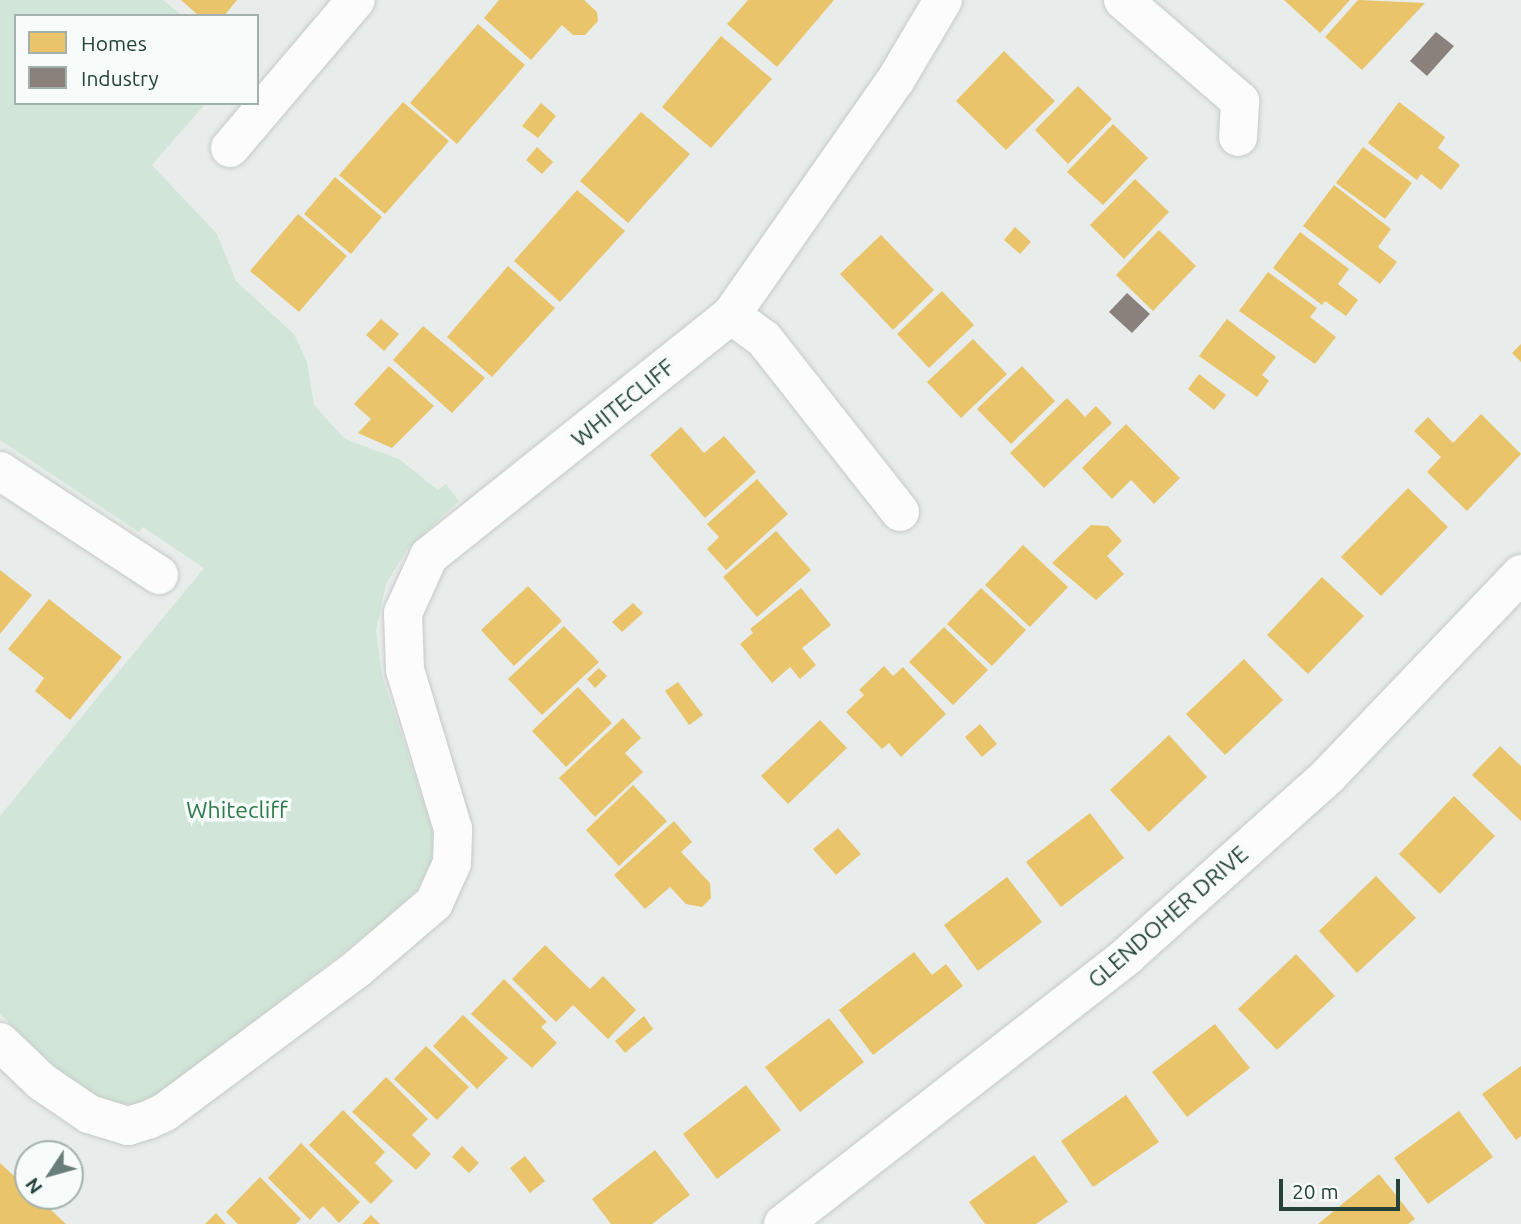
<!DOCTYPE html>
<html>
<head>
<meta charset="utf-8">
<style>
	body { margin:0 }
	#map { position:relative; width:1521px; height:1224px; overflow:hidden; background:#e8edeb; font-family:Ubuntu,sans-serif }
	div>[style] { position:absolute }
	.green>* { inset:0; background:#d1e6d8 }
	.homes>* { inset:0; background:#e9c46a }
	.industry>* { inset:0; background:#8a817c }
	.roads { filter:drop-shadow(0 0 2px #c5cac8) drop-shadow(0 0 2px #c5cac8) }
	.street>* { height:38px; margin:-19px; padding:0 19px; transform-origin:19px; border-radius:19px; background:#fcfcfc }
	span { translate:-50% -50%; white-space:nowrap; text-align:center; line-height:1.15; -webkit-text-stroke:7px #f7fbf9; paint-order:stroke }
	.street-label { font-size:23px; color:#24423a }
	.park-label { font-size:23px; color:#2d7a4b }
	.legend { position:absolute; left:14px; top:14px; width:245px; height:91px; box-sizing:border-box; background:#f7fbf9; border:2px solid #a3b1ad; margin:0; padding:9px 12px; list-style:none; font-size:21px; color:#24423a }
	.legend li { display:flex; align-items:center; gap:14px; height:35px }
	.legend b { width:35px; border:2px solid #a3b1ad }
	.north { position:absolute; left:14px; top:1140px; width:70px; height:70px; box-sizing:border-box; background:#f7fbf9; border:2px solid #a3b1ad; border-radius:50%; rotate:234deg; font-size:19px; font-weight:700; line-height:28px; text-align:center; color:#24423a }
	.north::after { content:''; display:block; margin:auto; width:24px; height:32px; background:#697e78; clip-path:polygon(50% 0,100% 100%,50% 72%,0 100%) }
	.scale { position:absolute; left:1279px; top:1179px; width:121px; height:32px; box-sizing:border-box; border:4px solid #24423a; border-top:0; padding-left:9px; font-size:21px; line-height:24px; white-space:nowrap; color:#24423a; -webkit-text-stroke:5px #f7fbf9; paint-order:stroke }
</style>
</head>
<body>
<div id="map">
	<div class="green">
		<i style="clip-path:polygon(0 0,163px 0,183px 16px,16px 16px,16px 103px,206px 103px,152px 165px,217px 234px,236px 281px,294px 334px,307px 362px,314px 405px,345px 439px,399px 459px,438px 490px,446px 484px,459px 501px,408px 548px,386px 584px,376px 630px,382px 675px,432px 829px,433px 861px,416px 891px,376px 927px,154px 1098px,133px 1105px,100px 1100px,70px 1081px,0 1014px,0 816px,204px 568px,143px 527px,139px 532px,0 440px)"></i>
	</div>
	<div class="homes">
		<i style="clip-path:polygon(181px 0,237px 0,224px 16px,199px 16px)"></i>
		<i style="clip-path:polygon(499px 0,584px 0,597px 12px,598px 21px,585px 35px,573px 35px,562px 25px,531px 60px,484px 18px)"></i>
		<i style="clip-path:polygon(748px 0,834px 0,777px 67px,727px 24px)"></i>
		<i style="clip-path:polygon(1284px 0,1350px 0,1320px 33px)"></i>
		<i style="clip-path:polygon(1358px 0,1425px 3px,1362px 70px,1325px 37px)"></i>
		<i style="clip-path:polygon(478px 24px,525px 65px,457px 144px,410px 103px)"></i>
		<i style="clip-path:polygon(721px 36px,772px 79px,711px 148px,662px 107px)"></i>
		<i style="clip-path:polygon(1004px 51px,1055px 101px,1006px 150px,956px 101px)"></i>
		<i style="clip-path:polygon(1078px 86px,1112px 119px,1068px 164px,1035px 130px)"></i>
		<i style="clip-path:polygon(403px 102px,449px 141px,385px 214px,339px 175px)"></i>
		<i style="clip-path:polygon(1399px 102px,1445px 137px,1438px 148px,1460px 165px,1441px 190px,1421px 174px,1417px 180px,1368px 143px)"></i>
		<i style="clip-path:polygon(541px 103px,556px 116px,538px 138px,522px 126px)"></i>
		<i style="clip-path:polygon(641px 112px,690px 154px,628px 223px,580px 181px)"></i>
		<i style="clip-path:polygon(1113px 124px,1148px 158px,1103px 205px,1067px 172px)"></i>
		<i style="clip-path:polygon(537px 147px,553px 162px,542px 174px,526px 160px)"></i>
		<i style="clip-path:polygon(1363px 147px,1412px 183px,1385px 219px,1336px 183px)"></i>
		<i style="clip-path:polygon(335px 177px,382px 217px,351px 254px,304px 214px)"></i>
		<i style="clip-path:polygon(1135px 179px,1169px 212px,1124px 259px,1090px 225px)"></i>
		<i style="clip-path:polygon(1334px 185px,1391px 229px,1378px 247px,1397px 262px,1380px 284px,1303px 226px)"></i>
		<i style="clip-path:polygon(577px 190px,625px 231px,560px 302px,514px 261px)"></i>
		<i style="clip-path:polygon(298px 214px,347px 256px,299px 312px,250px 271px)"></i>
		<i style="clip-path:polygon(1015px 227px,1031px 242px,1020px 254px,1004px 240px)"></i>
		<i style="clip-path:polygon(1159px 230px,1196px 266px,1153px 311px,1116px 275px)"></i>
		<i style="clip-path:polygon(1300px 232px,1349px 269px,1338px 284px,1358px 300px,1346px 316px,1325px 301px,1322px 305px,1273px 268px)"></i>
		<i style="clip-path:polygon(881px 235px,934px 290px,893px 330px,840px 274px)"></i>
		<i style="clip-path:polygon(508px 266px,555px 308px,492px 377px,447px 337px)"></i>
		<i style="clip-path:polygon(1268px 272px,1317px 308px,1310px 317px,1336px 337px,1315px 364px,1239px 311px)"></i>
		<i style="clip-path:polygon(942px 291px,974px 325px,929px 368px,897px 334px)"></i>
		<i style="clip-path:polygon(381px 319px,399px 334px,384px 351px,366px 335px)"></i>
		<i style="clip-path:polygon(1227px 319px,1276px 357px,1262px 375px,1269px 381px,1257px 397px,1199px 356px)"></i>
		<i style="clip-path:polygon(423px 326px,485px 378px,452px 413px,393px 360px)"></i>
		<i style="clip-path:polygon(973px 339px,1007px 374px,961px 418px,927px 382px)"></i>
		<i style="clip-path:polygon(1521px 344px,1521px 362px,1512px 353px)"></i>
		<i style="clip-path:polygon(389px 366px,434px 406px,392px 448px,358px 433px,371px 419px,354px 404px)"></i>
		<i style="clip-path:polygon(1022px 366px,1055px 401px,1011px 444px,977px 409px)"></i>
		<i style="clip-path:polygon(1199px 374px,1226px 395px,1214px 410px,1188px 389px)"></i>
		<i style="clip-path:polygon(1067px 398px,1085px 417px,1096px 406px,1112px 423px,1044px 488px,1010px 453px)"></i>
		<i style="clip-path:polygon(1481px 414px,1521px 454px,1467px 511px,1427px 472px,1441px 457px,1414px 431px,1428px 417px,1453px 443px)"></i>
		<i style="clip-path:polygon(1126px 424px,1180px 478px,1154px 504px,1131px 480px,1112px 499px,1082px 468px)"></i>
		<i style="clip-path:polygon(681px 427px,704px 453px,724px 436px,756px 472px,705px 518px,650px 455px)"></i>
		<i style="clip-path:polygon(757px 479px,788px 514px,726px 570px,707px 549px,719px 537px,707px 524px)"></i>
		<i style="clip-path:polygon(1408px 488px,1448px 527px,1381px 596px,1341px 557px)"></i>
		<i style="clip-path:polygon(1091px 525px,1108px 526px,1122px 541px,1107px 556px,1124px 574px,1096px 600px,1052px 563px)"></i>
		<i style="clip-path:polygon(776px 531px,811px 570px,757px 617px,723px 577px)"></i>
		<i style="clip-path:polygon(1023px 545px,1068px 587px,1030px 627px,985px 585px)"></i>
		<i style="clip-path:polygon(0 570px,32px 595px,0 634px)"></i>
		<i style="clip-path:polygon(1322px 577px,1364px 616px,1308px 674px,1267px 635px)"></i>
		<i style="clip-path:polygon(528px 586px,562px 621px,514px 666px,481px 630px)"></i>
		<i style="clip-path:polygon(801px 588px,831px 625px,802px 648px,816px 665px,800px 679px,790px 667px,772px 683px,740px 644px,753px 633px,750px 629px)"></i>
		<i style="clip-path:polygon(981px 588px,1026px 630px,992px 666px,947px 624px)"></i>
		<i style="clip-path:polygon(49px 599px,122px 657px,70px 720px,35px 691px,44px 678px,8px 649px)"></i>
		<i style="clip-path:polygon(633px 603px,643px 613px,622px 632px,612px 622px)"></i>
		<i style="clip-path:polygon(564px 626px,599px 662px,542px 715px,508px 679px)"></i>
		<i style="clip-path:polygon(944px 627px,988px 670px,953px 705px,909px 662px)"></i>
		<i style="clip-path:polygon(1244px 659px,1283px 700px,1225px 755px,1186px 714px)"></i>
		<i style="clip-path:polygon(884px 666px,893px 676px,903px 667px,946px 714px,901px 757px,889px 743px,882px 749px,846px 712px,864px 695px,859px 690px)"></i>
		<i style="clip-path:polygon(599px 668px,607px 676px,595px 688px,587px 679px)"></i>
		<i style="clip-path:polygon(678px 682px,703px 715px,689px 725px,665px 691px)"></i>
		<i style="clip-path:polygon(578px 687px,612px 723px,566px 767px,532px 731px)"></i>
		<i style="clip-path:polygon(623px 718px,641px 738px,625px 753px,643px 772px,595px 817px,559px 778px)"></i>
		<i style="clip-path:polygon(820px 720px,847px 748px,788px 804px,761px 776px)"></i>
		<i style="clip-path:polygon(980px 724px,997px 744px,982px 757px,965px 737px)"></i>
		<i style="clip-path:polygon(1169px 735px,1207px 777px,1149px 832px,1110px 790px)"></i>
		<i style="clip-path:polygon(1500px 746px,1521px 766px,1521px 821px,1472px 775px)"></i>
		<i style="clip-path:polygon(633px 785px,667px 821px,619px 866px,586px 830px)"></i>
		<i style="clip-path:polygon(1454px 796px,1495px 836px,1440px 894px,1399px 854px)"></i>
		<i style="clip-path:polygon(1090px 813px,1124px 858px,1061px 907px,1026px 862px)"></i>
		<i style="clip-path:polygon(674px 821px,692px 842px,681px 852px,710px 883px,711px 898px,702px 907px,686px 904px,670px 887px,645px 909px,614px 875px)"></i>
		<i style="clip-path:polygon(838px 828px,861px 854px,836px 875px,813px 849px)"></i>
		<i style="clip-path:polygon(1376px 876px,1416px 918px,1357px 973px,1319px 931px)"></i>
		<i style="clip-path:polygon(1007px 877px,1042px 922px,978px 971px,944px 925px)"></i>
		<i style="clip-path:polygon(545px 945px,590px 989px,603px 976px,636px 1010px,608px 1039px,573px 1005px,556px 1022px,512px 979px)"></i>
		<i style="clip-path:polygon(914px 952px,932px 975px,946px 964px,963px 986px,873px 1055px,839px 1010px)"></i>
		<i style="clip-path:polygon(1296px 954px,1335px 996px,1277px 1050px,1238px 1009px)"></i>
		<i style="clip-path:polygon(504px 979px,547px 1022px,541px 1027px,557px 1043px,532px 1068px,471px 1014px)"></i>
		<i style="clip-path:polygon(463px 1015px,508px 1058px,477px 1089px,433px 1046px)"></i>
		<i style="clip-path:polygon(644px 1016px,653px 1029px,625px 1053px,615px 1041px)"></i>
		<i style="clip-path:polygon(829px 1018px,864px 1062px,800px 1112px,765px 1067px)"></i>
		<i style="clip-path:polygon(1215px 1024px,1250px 1068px,1187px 1117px,1152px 1072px)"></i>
		<i style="clip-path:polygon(426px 1046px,469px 1087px,437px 1120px,394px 1079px)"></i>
		<i style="clip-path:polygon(1521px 1066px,1521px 1136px,1516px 1140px,1482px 1094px)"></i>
		<i style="clip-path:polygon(386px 1077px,428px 1119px,412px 1135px,431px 1154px,416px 1170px,352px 1112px)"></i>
		<i style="clip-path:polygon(746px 1085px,781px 1130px,717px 1179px,683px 1134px)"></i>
		<i style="clip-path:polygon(1126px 1095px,1159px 1142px,1093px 1187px,1061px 1141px)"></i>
		<i style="clip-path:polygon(343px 1110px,385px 1152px,375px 1163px,393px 1181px,371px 1204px,309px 1145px)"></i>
		<i style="clip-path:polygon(1459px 1111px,1493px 1157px,1428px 1204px,1394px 1158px)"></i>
		<i style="clip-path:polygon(301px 1143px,360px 1202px,339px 1223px,323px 1206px,310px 1220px,268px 1178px)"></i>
		<i style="clip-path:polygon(462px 1146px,479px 1163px,469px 1173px,452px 1157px)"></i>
		<i style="clip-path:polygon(655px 1150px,690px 1195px,652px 1224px,611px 1224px,592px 1199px)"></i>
		<i style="clip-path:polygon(1034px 1155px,1068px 1202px,1036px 1224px,985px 1224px,969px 1202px)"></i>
		<i style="clip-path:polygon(525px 1156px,545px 1181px,530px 1193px,510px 1168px)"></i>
		<i style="clip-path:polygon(0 1163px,28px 1189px,28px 1196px,36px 1196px,66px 1224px,0 1224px)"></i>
		<i style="clip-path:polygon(1379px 1174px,1415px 1219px,1408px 1224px,1318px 1224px)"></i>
		<i style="clip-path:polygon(260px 1177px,301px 1219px,296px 1224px,238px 1224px,226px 1212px)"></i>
		<i style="clip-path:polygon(216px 1213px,226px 1224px,205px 1224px)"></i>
		<i style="clip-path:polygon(371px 1215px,380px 1224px,362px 1224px)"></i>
	</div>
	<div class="industry">
		<i style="clip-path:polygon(1436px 32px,1454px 46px,1427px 76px,1410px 61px)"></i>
		<i style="clip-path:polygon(1127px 293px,1150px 314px,1132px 333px,1109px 312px)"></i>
	</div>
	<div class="roads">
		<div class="street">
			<i style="left:1123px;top:0;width:155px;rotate:40.8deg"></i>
			<i style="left:1240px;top:101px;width:36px;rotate:93deg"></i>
			<i style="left:230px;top:148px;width:194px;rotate:-49.6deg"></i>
			<i style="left:731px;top:315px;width:41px;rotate:36deg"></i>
			<i style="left:764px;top:339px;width:220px;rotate:51.8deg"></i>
			<i style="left:0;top:471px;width:190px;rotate:33.2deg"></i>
			<i style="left:0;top:1042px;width:58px;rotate:43.6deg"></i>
			<i style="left:42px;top:1082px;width:57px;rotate:34.2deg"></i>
			<i style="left:89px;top:1114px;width:41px;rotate:17.1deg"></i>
			<i style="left:128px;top:1126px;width:21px;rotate:-17deg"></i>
			<i style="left:148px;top:1120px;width:19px;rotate:-25deg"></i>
			<i style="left:165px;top:1112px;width:241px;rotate:-36.7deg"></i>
			<i style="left:358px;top:968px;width:100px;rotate:-40.5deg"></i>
			<i style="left:434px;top:903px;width:44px;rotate:-65.8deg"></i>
			<i style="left:452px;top:863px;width:34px;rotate:-88deg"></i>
			<i style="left:453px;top:829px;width:166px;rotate:-106.8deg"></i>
			<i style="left:405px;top:670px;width:57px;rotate:-92deg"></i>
			<i style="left:403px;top:613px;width:63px;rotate:-65.5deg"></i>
			<i style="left:429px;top:556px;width:386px;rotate:-38.6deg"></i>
			<i style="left:731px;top:315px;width:286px;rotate:-55deg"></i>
			<i style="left:895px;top:81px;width:94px;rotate:-59.3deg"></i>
			<i style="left:783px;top:1224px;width:437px;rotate:-37.9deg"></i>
			<i style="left:1128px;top:955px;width:270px;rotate:-41.8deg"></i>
			<i style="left:1329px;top:775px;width:278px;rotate:-46.3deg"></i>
		</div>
	</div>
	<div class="street-label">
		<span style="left:623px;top:403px;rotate:-39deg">WHITECLIFF</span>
		<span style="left:1168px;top:917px;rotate:-41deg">GLENDOHER DRIVE</span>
	</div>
	<div class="park-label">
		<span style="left:237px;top:810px">Whitecliff</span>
	</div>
	<ul class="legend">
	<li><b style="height:19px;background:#e9c46a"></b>Homes</li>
	<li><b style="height:19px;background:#8a817c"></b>Industry</li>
	</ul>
	<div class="north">N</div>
	<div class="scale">20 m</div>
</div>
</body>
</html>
